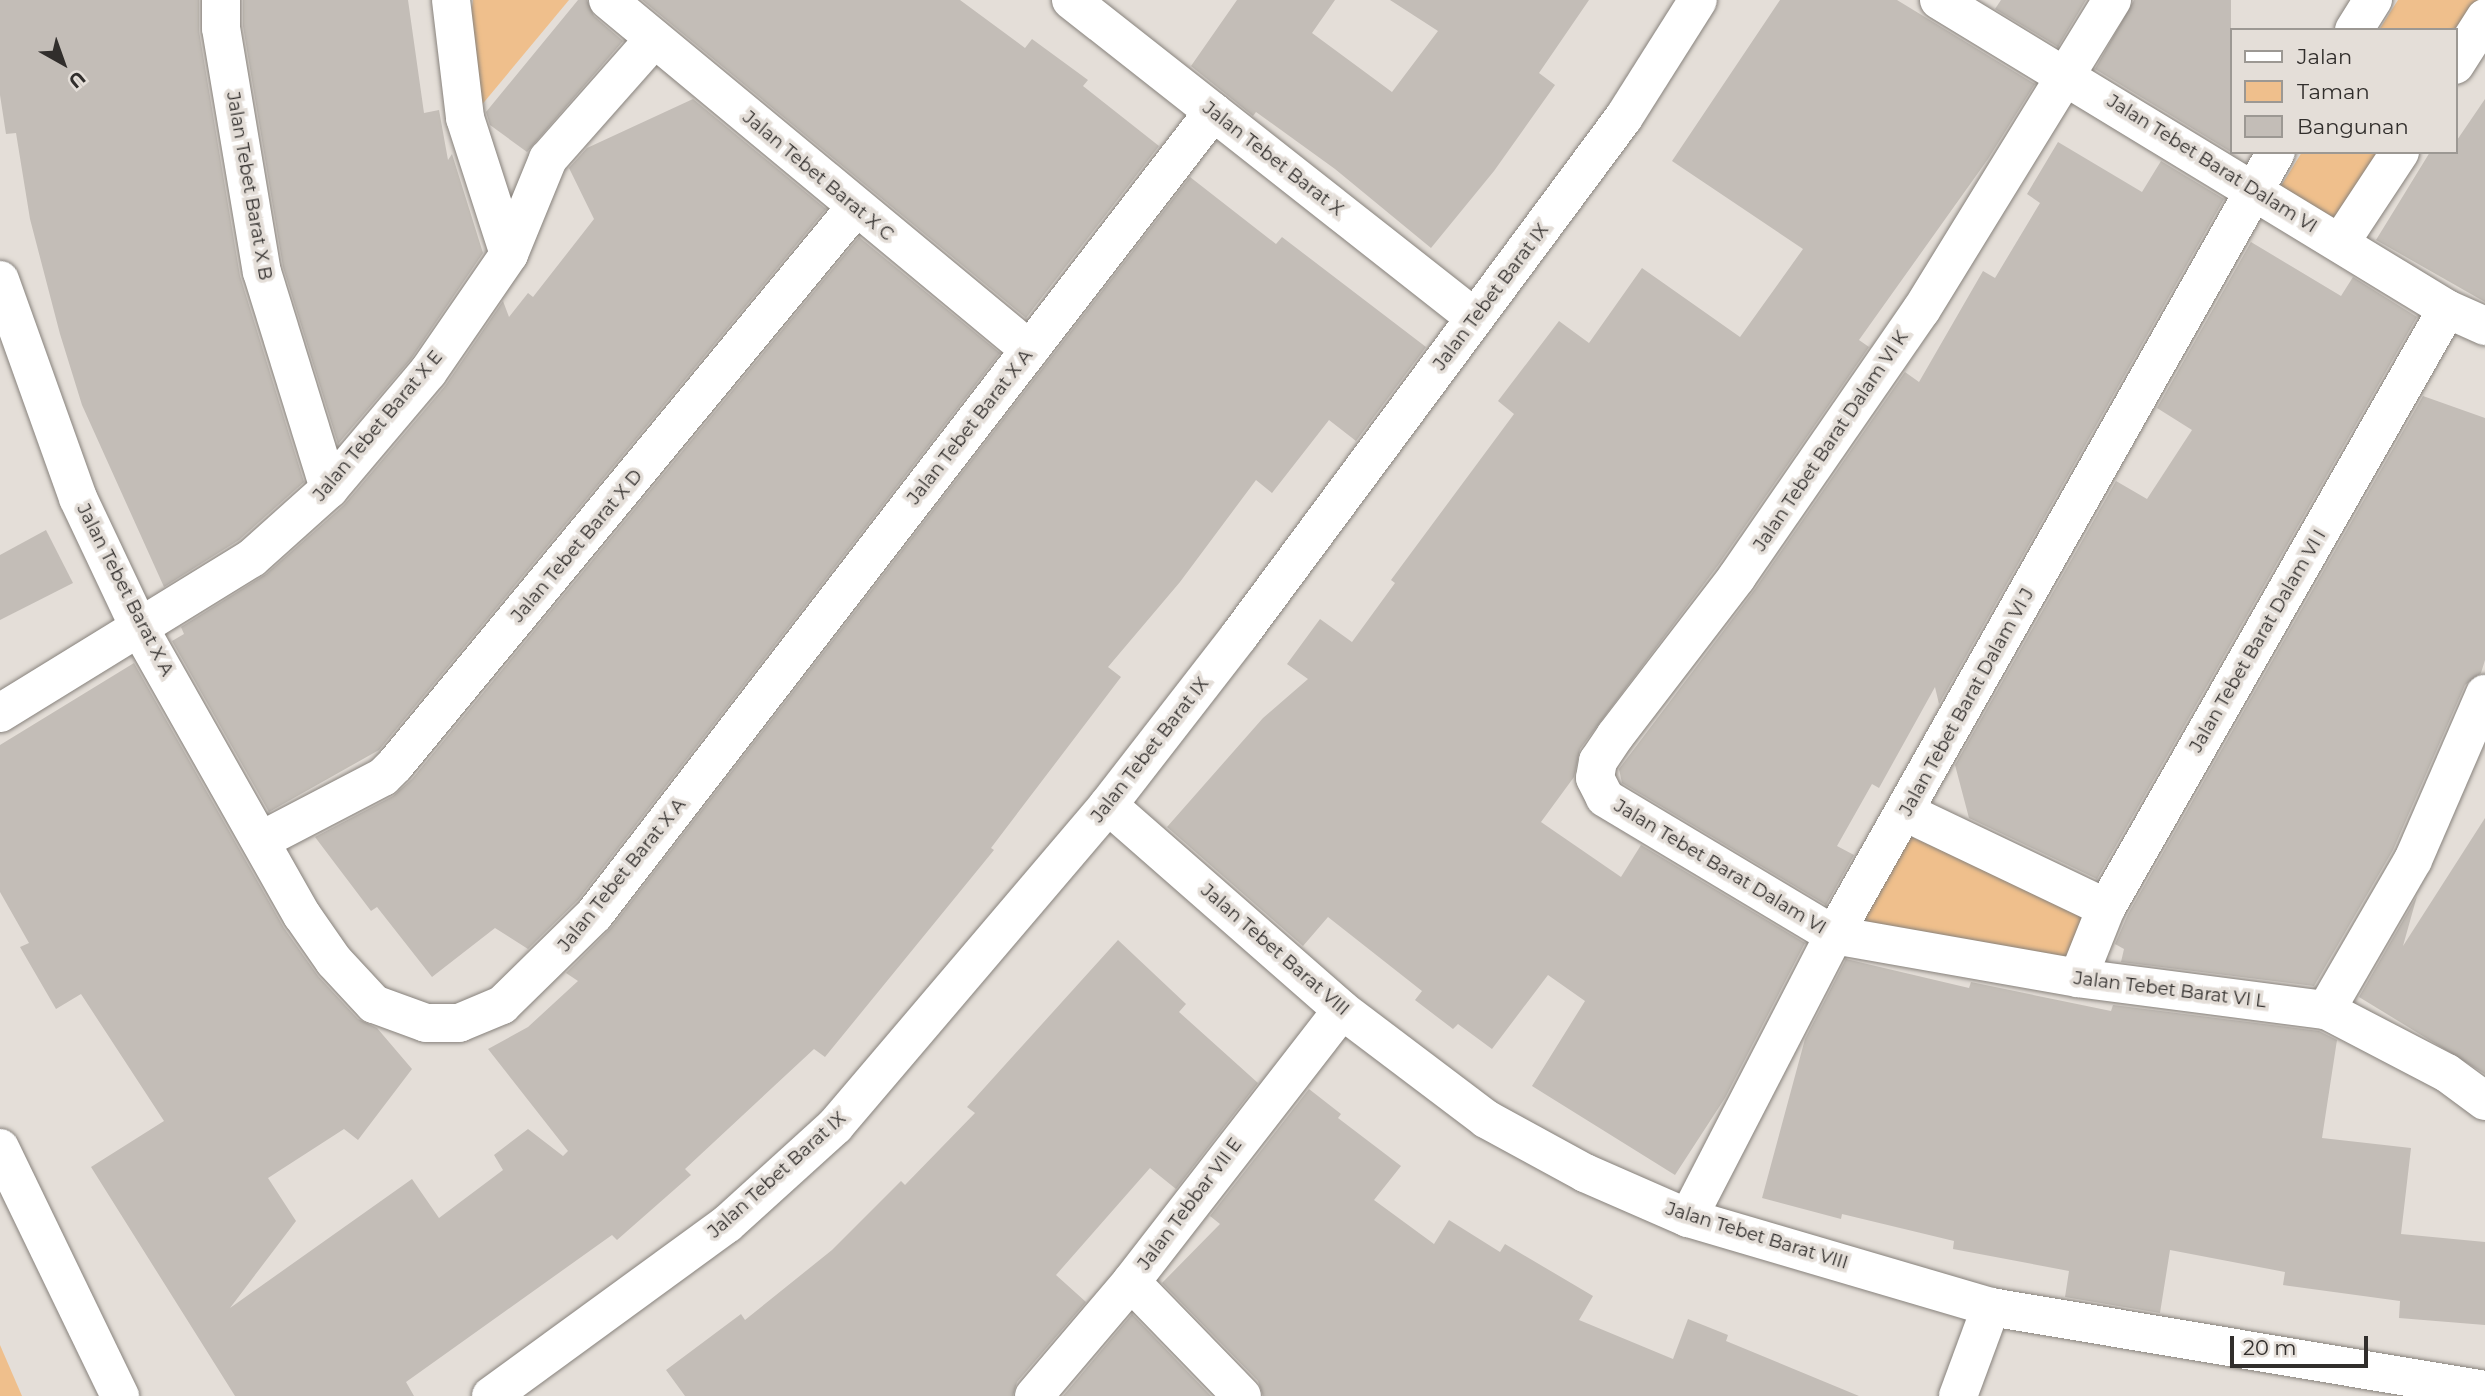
<!DOCTYPE html>
<html>
<head>
<meta charset="utf-8">
<style>
	body { margin:0 }
	#map { position:relative; width:2485px; height:1396px; overflow:hidden; background:#e4ded8; font-family:Montserrat,sans-serif }
	div>[style] { position:absolute }
	.green>* { inset:0; background:#efbf8c }
	.building>* { inset:0; background:#c3bdb7 }
	.roads { filter:drop-shadow(0 0 2px #87827c) drop-shadow(0 0 2px #87827c) }
	.street>* { height:38px; margin:-19px; padding:0 19px; transform-origin:19px; border-radius:19px; background:#fff }
	.secondary>* { height:38px; margin:-19px; padding:0 19px; transform-origin:19px; border-radius:19px; background:#fff }
	span { translate:-50% -50%; white-space:nowrap; text-align:center; line-height:1.15; -webkit-text-stroke:7px #e4ded8; paint-order:stroke }
	.street-label { font-size:18px; color:#312e2c }
	.legend { position:absolute; left:2230px; top:28px; width:228px; height:126px; box-sizing:border-box; background:#e4ded8; border:2px solid #9c9893; margin:0; padding:9px 12px; list-style:none; font-size:21px; color:#312e2c }
	.legend li { display:flex; align-items:center; gap:14px; height:35px }
	.legend b { width:35px; border:2px solid #9c9893 }
	.north { position:absolute; left:28px; top:28px; width:70px; height:70px; -webkit-text-stroke:5px #e4ded8; paint-order:stroke; rotate:140deg; font-size:19px; font-weight:700; line-height:28px; text-align:center; color:#312e2c }
	.north::after { content:''; display:block; margin:auto; width:24px; height:32px; background:#312e2c; clip-path:polygon(50% 0,100% 100%,50% 72%,0 100%) }
	.scale { position:absolute; left:2230px; top:1336px; width:138px; height:32px; box-sizing:border-box; border:4px solid #312e2c; border-top:0; padding-left:9px; font-size:21px; line-height:24px; white-space:nowrap; color:#312e2c; -webkit-text-stroke:5px #e4ded8; paint-order:stroke }
</style>
</head>
<body>
<div id="map">
	<div class="green">
		<i style="clip-path:polygon(473px 0,569px 0,480px 107px,471px 15px)"></i>
		<i style="clip-path:polygon(2398px 0,2478px 0,2455px 36px,2455px 30px,2379px 30px)"></i>
		<i style="clip-path:polygon(2302px 152px,2382px 152px,2339px 221px,2281px 186px)"></i>
		<i style="clip-path:polygon(1907px 835px,2087px 915px,2070px 973px,1850px 929px)"></i>
		<i style="clip-path:polygon(0 1345px,22px 1396px,0 1396px)"></i>
	</div>
	<div class="building">
		<i style="clip-path:polygon(0 0,199px 0,199px 31px,240px 276px,304px 482px,239px 540px,164px 587px,82px 405px,60px 334px,30px 219px,16px 133px,6px 134px,0 95px)"></i>
		<i style="clip-path:polygon(243px 0,408px 0,424px 113px,439px 110px,448px 160px,452px 154px,483px 253px,411px 359px,338px 444px,283px 267px,243px 26px)"></i>
		<i style="clip-path:polygon(578px 0,587px 0,594px 16px,623px 41px,527px 152px,490px 125px,486px 112px)"></i>
		<i style="clip-path:polygon(642px 0,960px 0,1025px 48px,1032px 39px,1088px 80px,1083px 86px,1159px 146px,1026px 318px)"></i>
		<i style="clip-path:polygon(1237px 0,1335px 0,1312px 33px,1392px 92px,1438px 31px,1390px 0,1589px 0,1539px 73px,1555px 85px,1494px 171px,1431px 248px,1335px 169px,1256px 112px,1253px 116px,1191px 66px)"></i>
		<i style="clip-path:polygon(1780px 0,1897px 0,2035px 84px,1988px 159px,1859px 340px,1869px 347px,1719px 564px,1580px 749px,1574px 777px,1541px 822px,1621px 877px,1641px 845px,1805px 943px,1725px 1098px,1675px 1175px,1532px 1086px,1585px 1001px,1548px 975px,1492px 1049px,1458px 1024px,1453px 1029px,1415px 1000px,1422px 991px,1328px 917px,1303px 946px,1167px 827px,1263px 718px,1308px 679px,1287px 664px,1320px 619px,1352px 642px,1395px 583px,1391px 580px,1514px 414px,1498px 401px,1559px 321px,1589px 343px,1642px 268px,1740px 337px,1803px 249px,1672px 161px)"></i>
		<i style="clip-path:polygon(2001px 0,2086px 0,2058px 47px,1995px 9px)"></i>
		<i style="clip-path:polygon(2134px 0,2231px 0,2231px 152px,2095px 69px)"></i>
		<i style="clip-path:polygon(693px 99px,826px 209px,379px 750px,269px 812px,172px 641px,184px 634px,181px 627px,266px 574px,344px 505px,445px 386px,503px 301px,509px 317px,528px 293px,533px 297px,594px 219px,569px 168px,587px 148px)"></i>
		<i style="clip-path:polygon(2485px 99px,2485px 302px,2376px 240px,2430px 152px,2455px 152px,2455px 143px)"></i>
		<i style="clip-path:polygon(2058px 142px,2142px 192px,2161px 161px,2224px 199px,1939px 704px,1935px 687px,1879px 788px,1872px 784px,1837px 846px,1854px 855px,1826px 905px,1622px 783px,1619px 769px,1755px 589px,1905px 372px,1919px 382px,1983px 271px,1995px 278px,2040px 203px,2027px 194px)"></i>
		<i style="clip-path:polygon(1190px 177px,1276px 244px,1282px 237px,1426px 347px,1356px 441px,1329px 420px,1272px 493px,1256px 480px,1180px 582px,1108px 667px,1121px 677px,991px 848px,994px 850px,825px 1057px,814px 1049px,685px 1169px,691px 1175px,617px 1240px,612px 1235px,406px 1382px,414px 1396px,235px 1396px,91px 1167px,164px 1121px,81px 994px,56px 1009px,20px 947px,29px 943px,0 892px,0 745px,134px 663px,284px 928px,318px 976px,358px 1019px,377px 1028px,412px 1069px,358px 1140px,344px 1129px,268px 1178px,296px 1221px,230px 1308px,412px 1179px,439px 1218px,503px 1170px,494px 1155px,528px 1129px,563px 1156px,568px 1151px,488px 1049px,528px 1027px,578px 981px,566px 973px,611px 928px)"></i>
		<i style="clip-path:polygon(859px 237px,1000px 353px,578px 900px,528px 949px,495px 928px,432px 977px,377px 907px,371px 911px,315px 837px,393px 796px,412px 779px)"></i>
		<i style="clip-path:polygon(2251px 242px,2341px 296px,2353px 277px,2417px 317px,2097px 879px,1969px 818px,1955px 765px,2116px 481px,2147px 499px,2192px 430px,2157px 408px)"></i>
		<i style="clip-path:polygon(2423px 396px,2485px 418px,2485px 660px,2481px 673px,2465px 685px,2393px 850px,2314px 986px,2121px 962px,2124px 949px,2115px 944px,2128px 914px)"></i>
		<i style="clip-path:polygon(46px 530px,73px 583px,0 620px,0 555px)"></i>
		<i style="clip-path:polygon(2485px 818px,2485px 1074px,2359px 997px,2417px 896px,2403px 946px)"></i>
		<i style="clip-path:polygon(1118px 940px,1186px 1004px,1179px 1012px,1258px 1083px,1176px 1189px,1150px 1168px,1056px 1275px,1086px 1302px,1017px 1382px,1013px 1396px,685px 1396px,666px 1370px,741px 1314px,745px 1320px,832px 1250px,901px 1181px,905px 1185px,975px 1113px,967px 1107px)"></i>
		<i style="clip-path:polygon(1846px 959px,1969px 988px,1971px 982px,2111px 1011px,2113px 1005px,2319px 1031px,2337px 1040px,2322px 1138px,2411px 1148px,2401px 1234px,2485px 1242px,2485px 1325px,2399px 1318px,2400px 1301px,2283px 1285px,2285px 1272px,2170px 1250px,2160px 1313px,2065px 1297px,2069px 1271px,1953px 1249px,1954px 1241px,1842px 1214px,1841px 1219px,1762px 1198px,1805px 1039px)"></i>
		<i style="clip-path:polygon(1309px 1089px,1341px 1114px,1338px 1118px,1401px 1166px,1374px 1200px,1434px 1244px,1449px 1220px,1500px 1252px,1505px 1244px,1593px 1296px,1579px 1320px,1673px 1359px,1688px 1319px,1728px 1335px,1726px 1341px,1859px 1396px,1263px 1396px,1258px 1381px,1162px 1283px,1220px 1224px,1210px 1216px)"></i>
		<i style="clip-path:polygon(1132px 1314px,1211px 1396px,1063px 1396px)"></i>
	</div>
	<div class="roads">
		<div class="street">
			<i style="left:221px;top:0;width:28px;rotate:90deg"></i>
			<i style="left:221px;top:28px;width:247px;rotate:80.5deg"></i>
			<i style="left:262px;top:272px;width:227px;rotate:72.8deg"></i>
			<i style="left:451px;top:0;width:119px;rotate:83.2deg"></i>
			<i style="left:465px;top:118px;width:143px;rotate:72.1deg"></i>
			<i style="left:608px;top:0;width:548px;rotate:39.67deg"></i>
			<i style="left:1071px;top:0;width:514px;rotate:38.21deg"></i>
			<i style="left:1939px;top:0;width:595px;rotate:31.31deg"></i>
			<i style="left:2447px;top:309px;width:42px;rotate:24.1deg"></i>
			<i style="left:2112px;top:0;width:364px;rotate:121.6deg"></i>
			<i style="left:1921px;top:310px;width:324px;rotate:124.6deg"></i>
			<i style="left:1737px;top:577px;width:200px;rotate:127.5deg"></i>
			<i style="left:1615px;top:736px;width:30px;rotate:124deg"></i>
			<i style="left:1598px;top:761px;width:17px;rotate:100deg"></i>
			<i style="left:1595px;top:778px;width:22px;rotate:63deg"></i>
			<i style="left:1605px;top:798px;width:267px;rotate:30.9deg"></i>
			<i style="left:1834px;top:935px;width:248px;rotate:10deg"></i>
			<i style="left:2078px;top:978px;width:250px;rotate:7.4deg"></i>
			<i style="left:2326px;top:1010px;width:136px;rotate:27.5deg"></i>
			<i style="left:2447px;top:1073px;width:47px;rotate:36.4deg"></i>
			<i style="left:2354px;top:30px;width:36px;rotate:-58deg"></i>
			<i style="left:2455px;top:65px;width:56px;rotate:-57.4deg"></i>
			<i style="left:2340px;top:243px;width:109px;rotate:-56.6deg"></i>
			<i style="left:0;top:280px;width:232px;rotate:70.3deg"></i>
			<i style="left:78px;top:498px;width:145px;rotate:64.7deg"></i>
			<i style="left:140px;top:629px;width:329px;rotate:60.5deg"></i>
			<i style="left:302px;top:915px;width:56px;rotate:55.2deg"></i>
			<i style="left:334px;top:961px;width:59px;rotate:47.1deg"></i>
			<i style="left:374px;top:1004px;width:55px;rotate:20.1deg"></i>
			<i style="left:426px;top:1023px;width:33px"></i>
			<i style="left:459px;top:1023px;width:47px;rotate:-22.7deg"></i>
			<i style="left:502px;top:1005px;width:129px;rotate:-44.4deg"></i>
			<i style="left:594px;top:915px;width:1014px;rotate:-52.37deg"></i>
			<i style="left:0;top:713px;width:296px;rotate:-31.6deg"></i>
			<i style="left:252px;top:558px;width:103px;rotate:-41.9deg"></i>
			<i style="left:329px;top:489px;width:153px;rotate:-49.8deg"></i>
			<i style="left:428px;top:372px;width:143px;rotate:-55.5deg"></i>
			<i style="left:509px;top:254px;width:103px;rotate:-67.7deg"></i>
			<i style="left:548px;top:159px;width:160px;rotate:-48.5deg"></i>
			<i style="left:1905px;top:812px;width:223px;rotate:25.5deg"></i>
			<i style="left:262px;top:840px;width:136px;rotate:-27.5deg"></i>
			<i style="left:383px;top:777px;width:17px;rotate:-45deg"></i>
			<i style="left:395px;top:765px;width:722px;rotate:-50.45deg"></i>
			<i style="left:2078px;top:978px;width:75px;rotate:-68.2deg"></i>
			<i style="left:2106px;top:908px;width:689px;rotate:-60.35deg"></i>
			<i style="left:2326px;top:1010px;width:173px;rotate:-59.9deg"></i>
			<i style="left:2413px;top:860px;width:181px;rotate:-66.6deg"></i>
			<i style="left:1688px;top:1218px;width:318px;rotate:-62.7deg"></i>
			<i style="left:1834px;top:935px;width:899px;rotate:-60.56deg"></i>
			<i style="left:1131px;top:1282px;width:159px;rotate:45.8deg"></i>
			<i style="left:1034px;top:1396px;width:150px;rotate:-49.6deg"></i>
			<i style="left:1131px;top:1282px;width:344px;rotate:-52.2deg"></i>
			<i style="left:1958px;top:1396px;width:95px;rotate:-69.7deg"></i>
		</div>
		<div class="secondary">
			<i style="left:1108px;top:805px;width:311px;rotate:41.2deg"></i>
			<i style="left:1342px;top:1010px;width:181px;rotate:37.1deg"></i>
			<i style="left:1486px;top:1119px;width:113px;rotate:28.6deg"></i>
			<i style="left:1585px;top:1173px;width:112px;rotate:23.6deg"></i>
			<i style="left:1688px;top:1218px;width:316px;rotate:16.4deg"></i>
			<i style="left:1991px;top:1307px;width:501px;rotate:9.54deg"></i>
			<i style="left:0;top:1148px;width:276px;rotate:64.2deg"></i>
			<i style="left:491px;top:1396px;width:292px;rotate:-36.1deg"></i>
			<i style="left:727px;top:1224px;width:146px;rotate:-42.2deg"></i>
			<i style="left:835px;top:1126px;width:421px;rotate:-49.6deg"></i>
			<i style="left:1108px;top:805px;width:214px;rotate:-52.2deg"></i>
			<i style="left:1239px;top:636px;width:646px;rotate:-53.43deg"></i>
			<i style="left:1624px;top:117px;width:138px;rotate:-57.7deg"></i>
		</div>
	</div>
	<div class="street-label">
		<span style="left:1273px;top:159px;rotate:38deg">Jalan Tebet Barat X</span>
		<span style="left:2212px;top:164px;rotate:32deg">Jalan Tebet Barat Dalam VI</span>
		<span style="left:818px;top:176px;rotate:40deg">Jalan Tebet Barat X C</span>
		<span style="left:249px;top:186px;rotate:80deg">Jalan Tebet Barat X B</span>
		<span style="left:1491px;top:297px;rotate:-53deg">Jalan Tebet Barat IX</span>
		<span style="left:378px;top:426px;rotate:-50deg">Jalan Tebet Barat X E</span>
		<span style="left:970px;top:427px;rotate:-52deg">Jalan Tebet Barat X A</span>
		<span style="left:1831px;top:441px;rotate:-56deg">Jalan Tebet Barat Dalam VI K</span>
		<span style="left:577px;top:546px;rotate:-50deg">Jalan Tebet Barat X D</span>
		<span style="left:125px;top:590px;rotate:63deg">Jalan Tebet Barat X A</span>
		<span style="left:2258px;top:641px;rotate:-60deg">Jalan Tebet Barat Dalam VI I</span>
		<span style="left:1967px;top:702px;rotate:-61deg">Jalan Tebet Barat Dalam VI J</span>
		<span style="left:1150px;top:750px;rotate:-52deg">Jalan Tebet Barat IX</span>
		<span style="left:1720px;top:867px;rotate:31deg">Jalan Tebet Barat Dalam VI</span>
		<span style="left:622px;top:875px;rotate:-51deg">Jalan Tebet Barat X A</span>
		<span style="left:1275px;top:950px;rotate:41deg">Jalan Tebet Barat VIII</span>
		<span style="left:2170px;top:990px;rotate:7deg">Jalan Tebet Barat VI L</span>
		<span style="left:777px;top:1175px;rotate:-42deg">Jalan Tebet Barat IX</span>
		<span style="left:1190px;top:1204px;rotate:-53deg">Jalan Tebbar VII E</span>
		<span style="left:1757px;top:1236px;rotate:17deg">Jalan Tebet Barat VIII</span>
	</div>
	<ul class="legend">
	<li><b style="height:9px;background:#fff"></b>Jalan</li>
	<li><b style="height:19px;background:#efbf8c"></b>Taman</li>
	<li><b style="height:19px;background:#c3bdb7"></b>Bangunan</li>
	</ul>
	<div class="north">U</div>
	<div class="scale">20 m</div>
</div>
</body>
</html>
